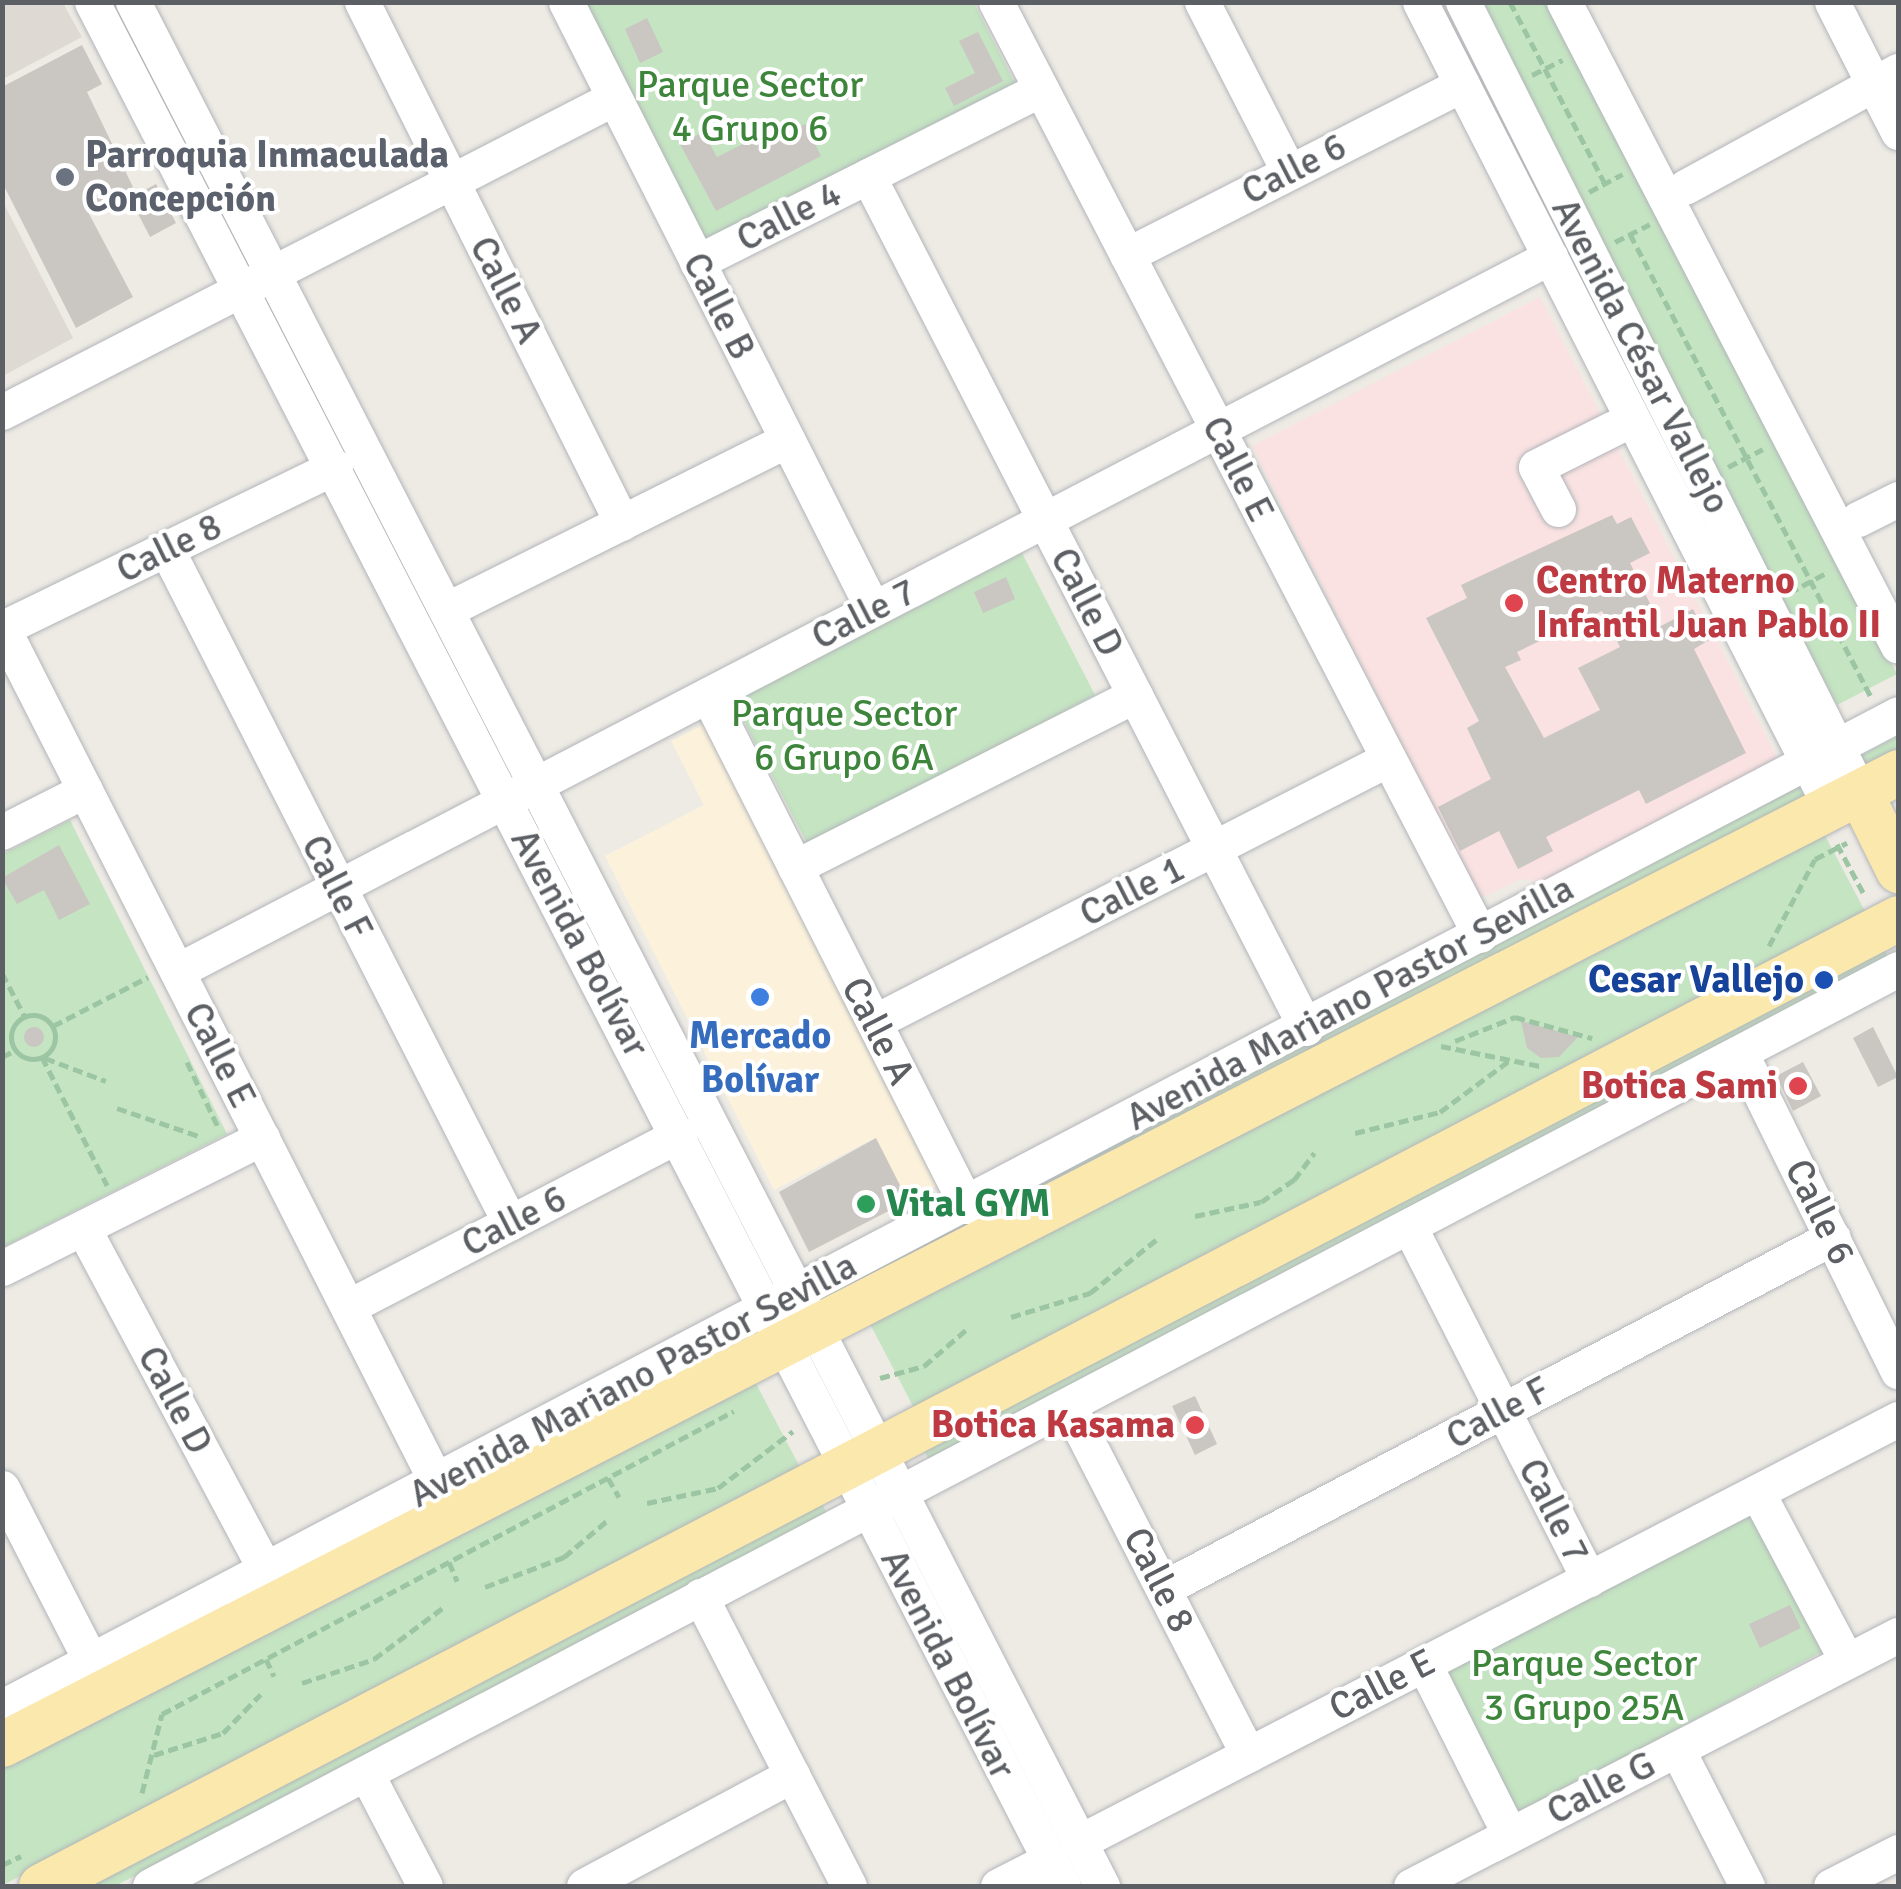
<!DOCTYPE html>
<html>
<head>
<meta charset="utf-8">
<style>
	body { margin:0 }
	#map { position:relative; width:1901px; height:1889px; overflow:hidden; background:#eeebe5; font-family:Signika,sans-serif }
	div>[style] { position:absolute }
	.commercial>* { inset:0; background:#fcf2dc }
	.education>* { inset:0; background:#dedad3 }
	.medical>* { inset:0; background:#fae2e2 }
	.green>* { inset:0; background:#c5e4c2 }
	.building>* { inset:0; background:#cac6c2 }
	.round { border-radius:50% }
	.path>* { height:5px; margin-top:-2.5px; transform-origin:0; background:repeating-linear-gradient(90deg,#9cc5a4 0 10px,transparent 0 15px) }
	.path>.ring { margin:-2.5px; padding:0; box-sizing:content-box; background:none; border:5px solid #9cc5a4; border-radius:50% }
	.roads { filter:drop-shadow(0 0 2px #b2b5b9) drop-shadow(0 0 2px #b2b5b9) }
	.minor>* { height:35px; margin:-17.5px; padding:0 17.5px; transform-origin:17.5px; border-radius:17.5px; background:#fff }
	.major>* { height:45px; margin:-22.5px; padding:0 22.5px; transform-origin:22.5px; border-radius:22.5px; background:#fae8ad }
	.dots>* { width:28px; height:28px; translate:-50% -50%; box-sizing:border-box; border:5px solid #fff; border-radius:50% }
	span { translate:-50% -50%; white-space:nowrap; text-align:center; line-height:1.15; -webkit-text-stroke:8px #fff; paint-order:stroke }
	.park-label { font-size:38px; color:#3d853b }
	.worship-label { font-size:38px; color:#5b616d; font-weight:700 }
	.left { translate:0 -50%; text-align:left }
	.street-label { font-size:38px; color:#5c6064 }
	.health-label { font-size:38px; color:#be3a42; font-weight:700 }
	.right { translate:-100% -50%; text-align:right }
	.transit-label { font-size:38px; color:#164399; font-weight:700 }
	.shop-label { font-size:38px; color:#366cbe; font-weight:700 }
	.leisure-label { font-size:38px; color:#27864d; font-weight:700 }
	.frame { position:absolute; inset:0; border:5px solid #5c6064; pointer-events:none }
</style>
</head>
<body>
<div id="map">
	<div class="commercial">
		<i style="clip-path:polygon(705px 724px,939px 1185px,908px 1201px,875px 1138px,774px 1190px,605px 856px,704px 805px,671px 741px)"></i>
	</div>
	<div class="education">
		<i style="clip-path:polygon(3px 2px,63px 3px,82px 37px,3px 79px)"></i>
		<i style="clip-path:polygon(3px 202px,73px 338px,3px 376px,2px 376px)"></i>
	</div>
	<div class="medical">
		<i style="clip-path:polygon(1540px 297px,1778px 759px,1550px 883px,1520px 879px,1479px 899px,1252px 446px)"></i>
	</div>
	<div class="green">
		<i style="clip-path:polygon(581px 3px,974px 3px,1018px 89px,703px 249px)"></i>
		<i style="clip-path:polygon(1473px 3px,1549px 3px,1897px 674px,1837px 705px)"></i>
		<i style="clip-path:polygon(1022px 553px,1095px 695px,808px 845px,734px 702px)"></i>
		<i style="clip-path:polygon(1898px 736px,1898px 755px,1857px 777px,1856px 758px)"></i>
		<i style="clip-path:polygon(1799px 785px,1806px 802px,857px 1291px,849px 1276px)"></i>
		<i style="clip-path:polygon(70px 820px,227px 1134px,3px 1247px,3px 854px)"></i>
		<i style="clip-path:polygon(1820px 826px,1867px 915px,915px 1410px,869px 1322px)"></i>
		<i style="clip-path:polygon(1880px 939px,1889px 960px,930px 1462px,919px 1441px)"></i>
		<i style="clip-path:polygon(751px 1374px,802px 1471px,3px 1885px,3px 1762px)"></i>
		<i style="clip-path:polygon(818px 1495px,828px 1516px,115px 1886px,62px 1886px)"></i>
		<i style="clip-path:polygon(1755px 1505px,1827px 1649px,1516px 1815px,1445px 1664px)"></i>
	</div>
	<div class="building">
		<i style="clip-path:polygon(647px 18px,663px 52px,640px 63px,625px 29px)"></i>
		<i style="clip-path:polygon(978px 32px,1003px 81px,954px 106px,945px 88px,975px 73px,959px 41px)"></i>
		<i style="clip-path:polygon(82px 45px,102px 84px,87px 92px,133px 187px,87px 210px,133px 297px,76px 328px,2px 182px,2px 87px)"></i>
		<i style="clip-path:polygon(805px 124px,821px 156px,716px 211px,680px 144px,703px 132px,717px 157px,773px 129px,777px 138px)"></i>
		<i style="clip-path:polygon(156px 184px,176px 223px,150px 237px,130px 198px)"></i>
		<i style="clip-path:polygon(evenodd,1612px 515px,1617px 524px,1631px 517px,1650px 553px,1630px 563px,1661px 626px,1693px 609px,1709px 640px,1694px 649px,1746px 753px,1646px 804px,1639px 790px,1546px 837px,1553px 851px,1518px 869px,1499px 831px,1460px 851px,1438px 807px,1491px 779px,1467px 728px,1479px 721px,1426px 618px,1467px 598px,1461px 585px,1612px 515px,1602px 611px,1620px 647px,1578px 668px,1600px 710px,1544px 738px,1505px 667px,1521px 660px,1517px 652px,1602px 611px)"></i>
		<i style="clip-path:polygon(1006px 577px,1015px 599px,983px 613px,974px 592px)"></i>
		<i style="clip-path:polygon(59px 845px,90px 904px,59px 920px,44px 890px,17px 904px,2px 878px)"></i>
		<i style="clip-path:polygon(1521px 1021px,1578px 1037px,1559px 1057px,1541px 1058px,1527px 1048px)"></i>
		<i class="round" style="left:24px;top:1027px;width:20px;height:20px"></i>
		<i style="clip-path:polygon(1873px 1027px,1898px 1077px,1878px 1087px,1853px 1038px)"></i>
		<i style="clip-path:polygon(1803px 1062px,1821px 1096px,1793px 1111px,1776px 1076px)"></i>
		<i style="clip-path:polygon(876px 1138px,908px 1201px,809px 1252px,779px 1192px)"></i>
		<i style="clip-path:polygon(1195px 1396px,1217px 1444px,1195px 1455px,1172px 1406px)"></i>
		<i style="clip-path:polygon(1790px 1605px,1801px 1628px,1760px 1648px,1749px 1624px)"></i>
	</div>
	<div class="path">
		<i style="left:1510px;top:2px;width:205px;rotate:62.4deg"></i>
		<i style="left:1532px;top:75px;width:34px;rotate:-26deg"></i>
		<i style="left:1589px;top:192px;width:38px;rotate:-28deg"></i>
		<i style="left:1630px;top:234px;width:522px;rotate:62.5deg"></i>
		<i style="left:1615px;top:242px;width:39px;rotate:-27deg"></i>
		<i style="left:1728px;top:467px;width:39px;rotate:-27deg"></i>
		<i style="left:1789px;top:593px;width:44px;rotate:-28.3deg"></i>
		<i style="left:1837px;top:844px;width:59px;rotate:61.7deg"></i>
		<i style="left:1769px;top:946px;width:98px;rotate:-62.1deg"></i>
		<i style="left:1815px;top:859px;width:36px;rotate:-27deg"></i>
		<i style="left:2px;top:973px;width:50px;rotate:62.4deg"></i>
		<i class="ring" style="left:11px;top:1015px;width:39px;height:39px"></i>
		<i style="left:53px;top:1026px;width:107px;rotate:-27.3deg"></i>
		<i style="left:1455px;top:1041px;width:65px;rotate:-21.8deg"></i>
		<i style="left:1515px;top:1017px;width:80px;rotate:15.3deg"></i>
		<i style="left:1441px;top:1046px;width:101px;rotate:11.4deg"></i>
		<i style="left:2px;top:1057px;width:16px;rotate:-27deg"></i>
		<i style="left:42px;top:1057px;width:144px;rotate:63.1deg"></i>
		<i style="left:45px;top:1058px;width:65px;rotate:20.7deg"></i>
		<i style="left:187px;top:1062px;width:74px;rotate:64.5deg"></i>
		<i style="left:117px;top:1108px;width:89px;rotate:19deg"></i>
		<i style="left:1355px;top:1133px;width:88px;rotate:-13.9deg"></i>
		<i style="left:1440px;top:1112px;width:86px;rotate:-36.5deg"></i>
		<i style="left:1195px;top:1216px;width:67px;rotate:-12deg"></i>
		<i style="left:1261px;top:1202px;width:40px;rotate:-34deg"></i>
		<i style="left:1294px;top:1180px;width:34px;rotate:-53deg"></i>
		<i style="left:1011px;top:1317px;width:83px;rotate:-16.9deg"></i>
		<i style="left:1090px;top:1293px;width:85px;rotate:-38.8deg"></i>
		<i style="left:880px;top:1378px;width:46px;rotate:-15.3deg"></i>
		<i style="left:924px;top:1366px;width:55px;rotate:-40.6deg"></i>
		<i style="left:608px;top:1478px;width:22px;rotate:60deg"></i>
		<i style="left:647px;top:1503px;width:73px;rotate:-11.9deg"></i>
		<i style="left:718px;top:1488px;width:94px;rotate:-37.2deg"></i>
		<i style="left:449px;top:1562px;width:21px;rotate:67deg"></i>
		<i style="left:485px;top:1587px;width:85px;rotate:-20.8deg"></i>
		<i style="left:564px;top:1557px;width:57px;rotate:-40.1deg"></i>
		<i style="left:266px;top:1659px;width:19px;rotate:65deg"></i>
		<i style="left:302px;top:1683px;width:76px;rotate:-18.4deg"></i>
		<i style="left:374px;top:1659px;width:87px;rotate:-36.6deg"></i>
		<i style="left:154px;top:1755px;width:72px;rotate:-17.7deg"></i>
		<i style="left:223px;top:1733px;width:54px;rotate:-45.7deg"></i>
		<i style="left:142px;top:1793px;width:81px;rotate:-75.8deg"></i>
		<i style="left:162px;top:1714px;width:647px;rotate:-27.91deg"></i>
		<i style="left:2px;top:1865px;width:21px;rotate:-25deg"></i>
	</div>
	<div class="roads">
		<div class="minor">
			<i style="left:92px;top:2px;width:2120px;rotate:62.73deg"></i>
			<i style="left:133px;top:2px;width:2119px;rotate:62.78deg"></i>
			<i style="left:362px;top:2px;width:582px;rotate:63.48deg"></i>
			<i style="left:566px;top:2px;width:680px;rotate:63.17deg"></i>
			<i style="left:996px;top:2px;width:1051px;rotate:62.58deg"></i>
			<i style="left:1202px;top:2px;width:191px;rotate:62.9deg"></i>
			<i style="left:1420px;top:2px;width:905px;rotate:62.98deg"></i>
			<i style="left:1463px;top:2px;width:885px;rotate:63.35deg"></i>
			<i style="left:1564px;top:2px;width:725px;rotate:62.59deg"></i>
			<i style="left:1832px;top:2px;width:146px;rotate:63.1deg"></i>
			<i style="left:868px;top:176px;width:958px;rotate:62.79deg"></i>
			<i style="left:1685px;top:187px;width:243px;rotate:-28.6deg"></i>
			<i style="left:1127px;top:255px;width:376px;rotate:-27deg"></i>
			<i style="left:697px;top:262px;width:385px;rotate:-26.7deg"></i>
			<i style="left:2px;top:412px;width:688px;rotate:-27.16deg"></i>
			<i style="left:1558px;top:509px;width:47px;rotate:-117.6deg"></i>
			<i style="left:1536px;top:467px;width:107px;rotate:-26.6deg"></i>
			<i style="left:1858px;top:519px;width:45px;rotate:-26.6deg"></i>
			<i style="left:167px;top:550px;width:755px;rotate:62.99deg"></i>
			<i style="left:448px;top:609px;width:379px;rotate:-26.5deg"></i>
			<i style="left:2px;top:627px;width:960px;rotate:63.06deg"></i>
			<i style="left:3px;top:628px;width:369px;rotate:-25.9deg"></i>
			<i style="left:708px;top:695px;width:573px;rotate:63.12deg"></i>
			<i style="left:2px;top:832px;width:93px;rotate:-26.8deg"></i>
			<i style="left:795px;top:867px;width:381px;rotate:-26.8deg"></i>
			<i style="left:177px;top:971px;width:1548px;rotate:-27.48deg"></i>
			<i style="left:874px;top:1022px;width:577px;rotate:-27.1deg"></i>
			<i style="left:1741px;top:1054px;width:354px;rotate:63.7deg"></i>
			<i style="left:83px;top:1228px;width:389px;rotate:61.9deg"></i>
			<i style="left:1411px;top:1230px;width:392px;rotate:63deg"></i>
			<i style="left:2px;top:1268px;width:291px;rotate:-26.6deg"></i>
			<i style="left:348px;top:1307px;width:374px;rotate:-27.5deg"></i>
			<i style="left:1069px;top:1406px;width:392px;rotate:62.8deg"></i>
			<i style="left:2px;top:1488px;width:195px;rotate:62.8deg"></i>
			<i style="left:1757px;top:1492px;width:191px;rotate:62deg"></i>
			<i style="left:1164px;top:1588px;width:755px;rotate:-27.68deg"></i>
			<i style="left:700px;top:1596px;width:326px;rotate:62.8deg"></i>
			<i style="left:1424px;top:1664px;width:191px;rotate:63.3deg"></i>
			<i style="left:2px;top:1707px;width:2140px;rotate:-27.64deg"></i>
			<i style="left:1677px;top:1749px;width:154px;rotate:62.9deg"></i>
			<i style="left:366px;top:1773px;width:127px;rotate:62.4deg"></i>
			<i style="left:1079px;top:1842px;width:922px;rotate:-27.32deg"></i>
			<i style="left:150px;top:1886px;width:1974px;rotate:-27.68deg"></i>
			<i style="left:584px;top:1886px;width:236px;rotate:-28.1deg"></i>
			<i style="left:998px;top:1886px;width:57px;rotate:-27deg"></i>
			<i style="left:1411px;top:1886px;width:548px;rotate:-27.27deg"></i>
			<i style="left:1831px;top:1886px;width:75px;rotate:-26.9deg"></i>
		</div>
		<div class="major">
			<i style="left:1860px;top:793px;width:86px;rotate:63.7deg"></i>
			<i style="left:2px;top:1744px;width:2131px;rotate:-27.14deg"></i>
			<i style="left:41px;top:1886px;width:2094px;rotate:-27.53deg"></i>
		</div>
	</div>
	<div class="dots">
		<i style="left:65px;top:177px;background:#6b7280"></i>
		<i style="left:1514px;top:603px;background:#e0444e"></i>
		<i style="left:1824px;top:980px;background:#1a4fb4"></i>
		<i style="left:760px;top:997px;background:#3f7fe0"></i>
		<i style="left:1798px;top:1086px;background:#e0444e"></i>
		<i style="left:866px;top:1204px;background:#2e9e5b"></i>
		<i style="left:1195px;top:1425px;background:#e0444e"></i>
	</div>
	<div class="park-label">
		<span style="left:750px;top:107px">Parque Sector<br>4 Grupo 6</span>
		<span style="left:844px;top:736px">Parque Sector<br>6 Grupo 6A</span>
		<span style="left:1584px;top:1686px">Parque Sector<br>3 Grupo 25A</span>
	</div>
	<div class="worship-label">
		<span class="left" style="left:85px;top:177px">Parroquia Inmaculada<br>Concepción</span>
	</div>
	<div class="street-label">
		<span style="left:1294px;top:169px;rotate:-27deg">Calle 6</span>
		<span style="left:789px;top:216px;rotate:-27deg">Calle 4</span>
		<span style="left:506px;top:290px;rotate:63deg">Calle A</span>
		<span style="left:719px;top:306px;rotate:63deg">Calle B</span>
		<span style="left:1641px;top:356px;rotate:63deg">Avenida César Vallejo</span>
		<span style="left:1238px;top:469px;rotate:63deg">Calle E</span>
		<span style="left:169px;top:548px;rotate:-26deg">Calle 8</span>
		<span style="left:1087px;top:602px;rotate:63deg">Calle D</span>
		<span style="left:864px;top:614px;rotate:-27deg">Calle 7</span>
		<span style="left:337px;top:887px;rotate:63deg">Calle F</span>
		<span style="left:1132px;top:891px;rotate:-27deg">Calle 1</span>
		<span style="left:580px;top:943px;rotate:62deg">Avenida Bolívar</span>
		<span style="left:1350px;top:1003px;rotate:-28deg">Avenida Mariano Pastor Sevilla</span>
		<span style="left:878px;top:1031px;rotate:63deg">Calle A</span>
		<span style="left:220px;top:1055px;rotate:63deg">Calle E</span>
		<span style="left:1820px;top:1212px;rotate:64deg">Calle 6</span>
		<span style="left:514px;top:1221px;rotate:-27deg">Calle 6</span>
		<span style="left:633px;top:1380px;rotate:-28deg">Avenida Mariano Pastor Sevilla</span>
		<span style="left:175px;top:1400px;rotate:62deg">Calle D</span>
		<span style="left:1498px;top:1413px;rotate:-28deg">Calle F</span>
		<span style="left:1554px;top:1511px;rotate:63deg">Calle 7</span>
		<span style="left:1159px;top:1580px;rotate:63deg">Calle 8</span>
		<span style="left:948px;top:1664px;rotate:63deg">Avenida Bolívar</span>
		<span style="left:1382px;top:1685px;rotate:-27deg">Calle E</span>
		<span style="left:1601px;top:1788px;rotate:-27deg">Calle G</span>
	</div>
	<div class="health-label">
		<span class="left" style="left:1536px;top:603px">Centro Materno<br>Infantil Juan Pablo II</span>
		<span class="right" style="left:1778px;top:1086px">Botica Sami</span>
		<span class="right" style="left:1175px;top:1425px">Botica Kasama</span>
	</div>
	<div class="transit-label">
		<span class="right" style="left:1804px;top:980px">Cesar Vallejo</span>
	</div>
	<div class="shop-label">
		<span style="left:760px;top:1058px">Mercado<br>Bolívar</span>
	</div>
	<div class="leisure-label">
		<span class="left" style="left:886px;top:1204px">Vital GYM</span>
	</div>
	<div class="frame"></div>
</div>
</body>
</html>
